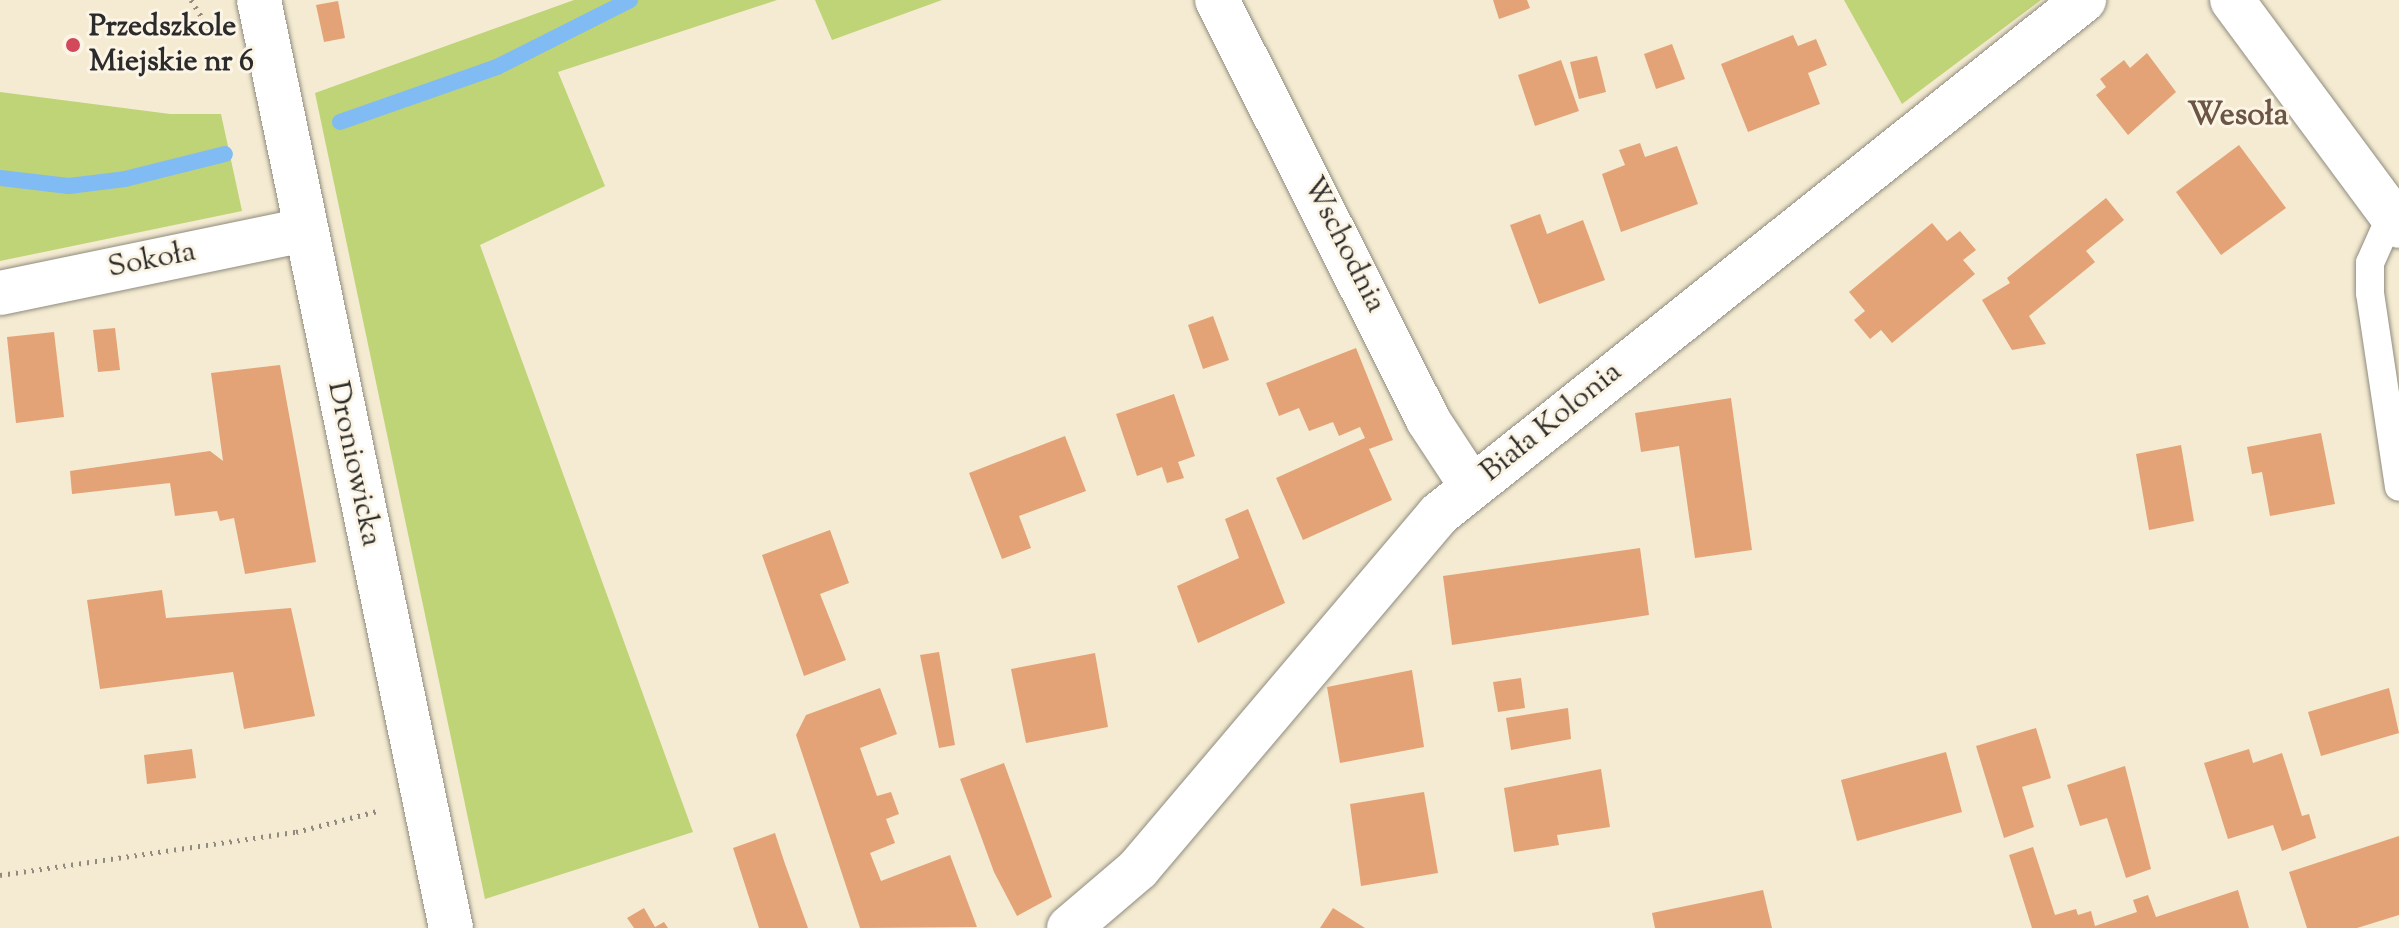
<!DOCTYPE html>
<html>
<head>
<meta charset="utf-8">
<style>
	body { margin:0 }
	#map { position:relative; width:2399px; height:928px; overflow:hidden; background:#f4ebd2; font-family:"Sorts Mill Goudy",serif }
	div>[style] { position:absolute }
	.green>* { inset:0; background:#bfd377 }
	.stream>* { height:16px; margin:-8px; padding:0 8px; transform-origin:8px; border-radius:8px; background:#81bbf3 }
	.building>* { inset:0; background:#e3a376 }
	.path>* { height:5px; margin-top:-2.5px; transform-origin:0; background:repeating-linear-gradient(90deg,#908b7e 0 2px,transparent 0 8px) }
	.roads { filter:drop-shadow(0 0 2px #908b7e) drop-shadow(0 0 2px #908b7e) }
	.lane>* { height:28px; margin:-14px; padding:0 14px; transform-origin:14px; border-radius:14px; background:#fff }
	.street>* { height:44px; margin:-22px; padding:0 22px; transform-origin:22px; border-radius:22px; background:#fff }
	.secondary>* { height:44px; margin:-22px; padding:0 22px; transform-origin:22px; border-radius:22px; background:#fff }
	.dots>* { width:22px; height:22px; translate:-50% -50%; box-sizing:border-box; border:4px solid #fcf5e5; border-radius:50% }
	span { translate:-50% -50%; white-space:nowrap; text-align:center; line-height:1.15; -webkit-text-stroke:6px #fcf5e5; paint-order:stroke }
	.poi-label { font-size:30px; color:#2b2b2b; font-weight:700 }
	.left { translate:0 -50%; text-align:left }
	.street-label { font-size:30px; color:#2b2b2b }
	.neighbourhood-label { font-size:32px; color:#6b5545; font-weight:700 }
</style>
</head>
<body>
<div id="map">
	<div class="green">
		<i style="clip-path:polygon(574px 0,777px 0,558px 72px,605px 186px,480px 245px,693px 832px,485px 899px,315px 93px)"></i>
		<i style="clip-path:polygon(815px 0,942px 0,832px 40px)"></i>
		<i style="clip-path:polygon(1844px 0,2041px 0,1902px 104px)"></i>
		<i style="clip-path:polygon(0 92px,170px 114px,221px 114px,242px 211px,0 261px)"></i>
	</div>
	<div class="stream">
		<i style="left:340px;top:122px;width:166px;rotate:-19.3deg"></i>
		<i style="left:497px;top:67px;width:149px;rotate:-26.7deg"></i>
		<i style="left:0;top:178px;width:69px;rotate:6.6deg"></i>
		<i style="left:69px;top:186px;width:56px;rotate:-7.1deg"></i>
		<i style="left:125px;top:179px;width:103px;rotate:-14deg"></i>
	</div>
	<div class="building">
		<i style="clip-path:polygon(1493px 0,1527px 0,1530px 8px,1499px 19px)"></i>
		<i style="clip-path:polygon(338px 1px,345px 38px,324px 42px,316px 5px)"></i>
		<i style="clip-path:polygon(1793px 35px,1798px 46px,1816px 39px,1827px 65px,1808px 73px,1820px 104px,1748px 132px,1721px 64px)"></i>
		<i style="clip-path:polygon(1672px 44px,1685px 79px,1656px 89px,1644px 54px)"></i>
		<i style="clip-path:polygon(2147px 53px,2176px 92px,2128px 135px,2096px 95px,2106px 87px,2100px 79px,2124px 60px,2130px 68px)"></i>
		<i style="clip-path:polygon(1597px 56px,1606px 92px,1579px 99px,1570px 62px)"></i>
		<i style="clip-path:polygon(1561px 60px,1579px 111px,1535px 126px,1518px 75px)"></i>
		<i style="clip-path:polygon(1640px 143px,1645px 157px,1677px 146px,1698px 204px,1621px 232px,1602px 174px,1625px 165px,1619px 150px)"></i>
		<i style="clip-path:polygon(2239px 145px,2286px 208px,2221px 255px,2176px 192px)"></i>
		<i style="clip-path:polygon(2106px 198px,2124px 220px,2086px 251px,2095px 262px,2029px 316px,2046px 344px,2012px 350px,1982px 300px,2010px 283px,2007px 278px)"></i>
		<i style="clip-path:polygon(1540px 214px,1547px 234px,1583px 220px,1605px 280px,1539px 304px,1510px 225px)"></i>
		<i style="clip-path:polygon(1932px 223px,1947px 241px,1960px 231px,1976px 250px,1963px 260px,1975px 274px,1892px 343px,1881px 330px,1870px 339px,1854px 320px,1865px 311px,1849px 292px)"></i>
		<i style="clip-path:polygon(1213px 316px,1229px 360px,1203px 369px,1188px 325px)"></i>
		<i style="clip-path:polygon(115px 328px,120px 370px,98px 372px,93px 330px)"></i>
		<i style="clip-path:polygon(54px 332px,64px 417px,16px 423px,7px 337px)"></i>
		<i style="clip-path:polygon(1356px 348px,1393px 440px,1369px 449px,1392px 500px,1303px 540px,1276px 478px,1365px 438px,1360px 427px,1339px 436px,1333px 422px,1309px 431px,1299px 408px,1279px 416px,1266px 383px)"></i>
		<i style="clip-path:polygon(280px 365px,316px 562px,245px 574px,234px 518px,220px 521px,217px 511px,175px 516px,170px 483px,72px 494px,70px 471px,210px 451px,223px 461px,211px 373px)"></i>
		<i style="clip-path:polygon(1174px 394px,1195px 456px,1178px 462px,1184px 478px,1167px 483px,1162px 467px,1137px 476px,1116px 414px)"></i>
		<i style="clip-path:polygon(1731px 398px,1752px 550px,1695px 558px,1679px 446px,1641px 452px,1635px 413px)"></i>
		<i style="clip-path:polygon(2321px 433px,2335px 504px,2270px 516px,2262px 472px,2252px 474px,2247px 447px)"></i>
		<i style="clip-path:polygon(1065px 436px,1086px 491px,1019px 516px,1031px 548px,1002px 559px,969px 473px)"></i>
		<i style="clip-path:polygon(2181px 445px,2194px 521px,2149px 530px,2136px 454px)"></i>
		<i style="clip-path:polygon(1248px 509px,1285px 603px,1198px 643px,1177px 586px,1239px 558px,1225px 519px)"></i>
		<i style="clip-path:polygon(830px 530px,849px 583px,820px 594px,846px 660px,804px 676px,762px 555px)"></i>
		<i style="clip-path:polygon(1640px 548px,1649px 615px,1452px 645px,1443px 576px)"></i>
		<i style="clip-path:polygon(162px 590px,166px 618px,291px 608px,315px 716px,244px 729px,233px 672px,100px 689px,87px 600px)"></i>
		<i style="clip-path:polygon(939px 652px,955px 745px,939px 748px,920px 655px)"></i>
		<i style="clip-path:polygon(1095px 653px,1108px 727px,1026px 743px,1011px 669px)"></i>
		<i style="clip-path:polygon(1412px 670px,1424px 747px,1340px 763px,1327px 687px)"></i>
		<i style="clip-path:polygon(1521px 678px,1525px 708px,1498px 712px,1493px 682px)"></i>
		<i style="clip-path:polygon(880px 688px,897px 734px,860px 748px,877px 796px,891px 792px,899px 814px,886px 819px,895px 843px,870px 853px,881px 881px,950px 855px,977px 927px,860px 928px,796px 735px,806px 715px)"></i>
		<i style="clip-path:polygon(2389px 688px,2399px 733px,2321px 756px,2308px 712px)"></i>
		<i style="clip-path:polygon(1568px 708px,1571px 739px,1511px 750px,1506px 718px)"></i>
		<i style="clip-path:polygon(2036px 728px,2051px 778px,2022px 787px,2034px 827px,2004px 838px,1976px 746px)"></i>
		<i style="clip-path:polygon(192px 749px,196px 778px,147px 784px,144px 755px)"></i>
		<i style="clip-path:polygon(2249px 749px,2253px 763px,2282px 753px,2302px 816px,2309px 814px,2316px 838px,2282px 851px,2273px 825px,2228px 839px,2204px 763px)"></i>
		<i style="clip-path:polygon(1946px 752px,1962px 812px,1857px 841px,1841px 780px)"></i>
		<i style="clip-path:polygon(1004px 763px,1052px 897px,1017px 916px,994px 872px,960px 779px)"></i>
		<i style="clip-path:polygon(2125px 766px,2151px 869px,2126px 878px,2107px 818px,2080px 826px,2067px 785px)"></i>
		<i style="clip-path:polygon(1601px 769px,1610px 827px,1557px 835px,1559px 845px,1514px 852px,1504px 788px)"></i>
		<i style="clip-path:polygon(1424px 792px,1438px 873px,1361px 886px,1350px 804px)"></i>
		<i style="clip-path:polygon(775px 833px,784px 861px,808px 928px,759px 928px,733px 848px)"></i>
		<i style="clip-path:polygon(2399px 836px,2399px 915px,2357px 928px,2307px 928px,2289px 872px)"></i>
		<i style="clip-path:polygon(2033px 847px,2055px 915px,2076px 909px,2078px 915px,2091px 911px,2095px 926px,2137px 912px,2133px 900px,2148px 895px,2156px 917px,2238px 890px,2249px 928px,2032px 928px,2009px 855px)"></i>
		<i style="clip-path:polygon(1763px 890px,1772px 928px,1655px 928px,1652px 913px)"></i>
		<i style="clip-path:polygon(644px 908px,655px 927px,664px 922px,668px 928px,634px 928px,627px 918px)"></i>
		<i style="clip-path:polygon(1333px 908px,1365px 928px,1320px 928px)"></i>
	</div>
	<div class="path">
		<i style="left:191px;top:0;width:45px;rotate:57.7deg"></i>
		<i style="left:0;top:875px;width:299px;rotate:-8.3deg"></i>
		<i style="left:296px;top:832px;width:84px;rotate:-14.5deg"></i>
	</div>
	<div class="roads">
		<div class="lane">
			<i style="left:2390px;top:218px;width:49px;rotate:114deg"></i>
			<i style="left:2370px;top:263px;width:30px;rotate:90deg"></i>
			<i style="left:2370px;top:293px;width:196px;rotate:81.5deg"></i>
		</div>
		<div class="street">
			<i style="left:1217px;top:0;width:470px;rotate:63.3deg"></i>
			<i style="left:1428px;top:420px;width:80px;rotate:56.7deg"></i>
			<i style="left:2232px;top:0;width:281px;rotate:53.5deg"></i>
			<i style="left:0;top:293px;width:310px;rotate:-11.7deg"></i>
			<i style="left:1069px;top:928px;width:91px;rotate:-40.5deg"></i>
			<i style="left:1138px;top:869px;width:465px;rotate:-49.7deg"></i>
			<i style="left:1439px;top:514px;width:825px;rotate:-38.55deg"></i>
		</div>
		<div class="secondary">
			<i style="left:259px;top:0;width:948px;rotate:78.31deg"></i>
		</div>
	</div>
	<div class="dots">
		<i style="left:73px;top:45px;background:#d1495b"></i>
	</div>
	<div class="poi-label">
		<span class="left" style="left:89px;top:45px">Przedszkole<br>Miejskie nr 6</span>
	</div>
	<div class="street-label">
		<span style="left:1343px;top:245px;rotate:63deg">Wschodnia</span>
		<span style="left:152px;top:261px;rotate:-11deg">Sokoła</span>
		<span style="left:1552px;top:423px;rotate:-39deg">Biała Kolonia</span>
		<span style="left:353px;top:464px;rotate:78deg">Droniowicka</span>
	</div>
	<div class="neighbourhood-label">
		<span style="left:2238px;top:116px">Wesoła</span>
	</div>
</div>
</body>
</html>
